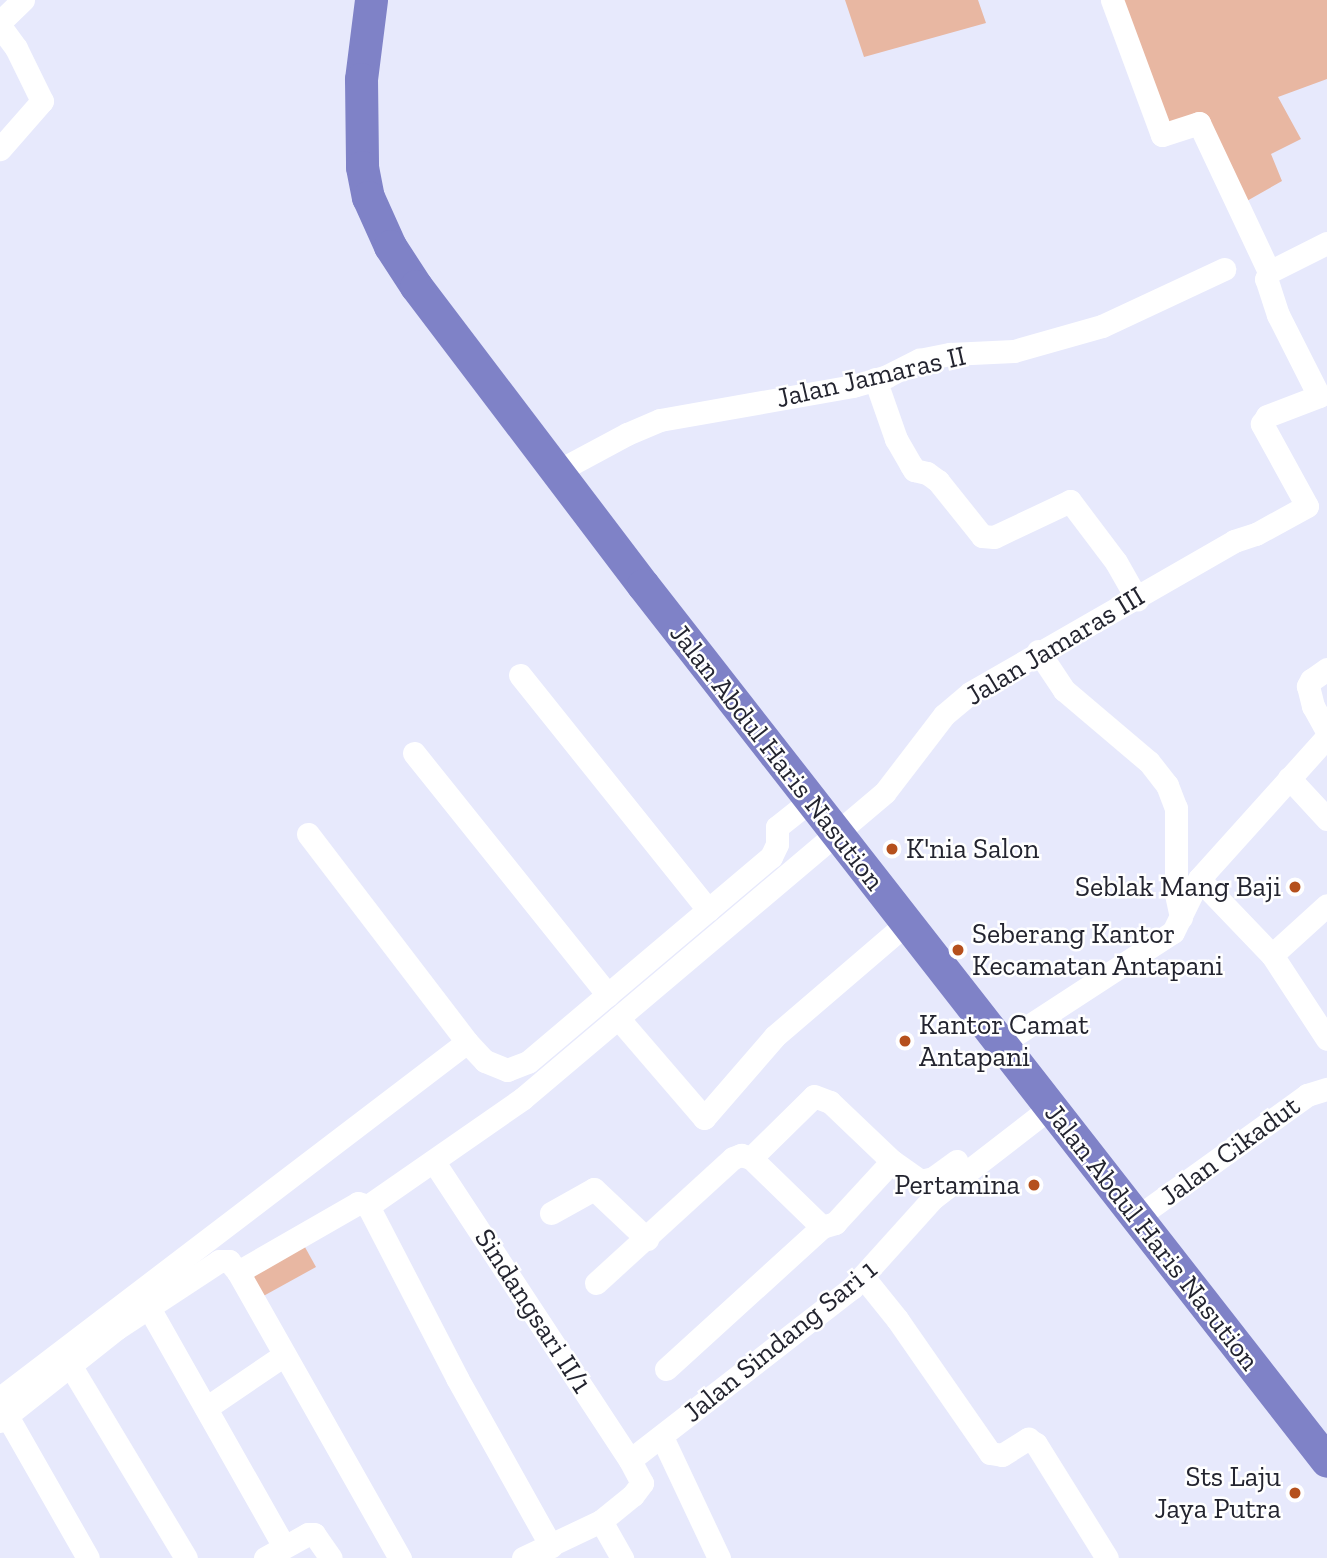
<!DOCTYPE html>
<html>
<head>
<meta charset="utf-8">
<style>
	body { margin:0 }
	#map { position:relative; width:1327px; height:1558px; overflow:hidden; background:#e7e9fc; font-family:"Zilla Slab",serif }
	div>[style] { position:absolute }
	.green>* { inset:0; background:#e8b7a2 }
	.minor>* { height:23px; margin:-11.5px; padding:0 11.5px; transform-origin:11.5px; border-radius:11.5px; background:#fff }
	.highway>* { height:33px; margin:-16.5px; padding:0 16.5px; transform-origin:16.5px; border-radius:16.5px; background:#7f82c7 }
	.dots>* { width:19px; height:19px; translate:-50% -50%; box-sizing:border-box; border:4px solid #fff; border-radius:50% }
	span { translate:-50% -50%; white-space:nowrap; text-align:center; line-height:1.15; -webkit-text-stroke:5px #fff; paint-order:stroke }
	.street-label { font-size:28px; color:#23242f }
	.poi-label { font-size:28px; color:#23242f }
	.left { translate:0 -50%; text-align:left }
	.right { translate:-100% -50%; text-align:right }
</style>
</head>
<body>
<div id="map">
	<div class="green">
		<i style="clip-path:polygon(845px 0,978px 0,986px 23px,864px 57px)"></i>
		<i style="clip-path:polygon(1112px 0,1327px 0,1327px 79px,1278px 97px,1301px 139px,1271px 154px,1282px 181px,1238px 206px,1200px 123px,1162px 135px)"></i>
		<i style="clip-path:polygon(301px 1240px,316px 1267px,258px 1299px,243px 1273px)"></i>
	</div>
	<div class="minor">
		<i style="left:1112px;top:0;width:144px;rotate:69.7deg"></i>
		<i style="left:1162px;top:135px;width:39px;rotate:-18deg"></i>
		<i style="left:1199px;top:123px;width:165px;rotate:64.8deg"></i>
		<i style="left:0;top:22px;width:32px;rotate:-44deg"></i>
		<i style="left:0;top:26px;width:27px;rotate:54deg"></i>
		<i style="left:16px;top:48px;width:59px;rotate:63.9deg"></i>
		<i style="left:42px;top:101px;width:64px;rotate:131.2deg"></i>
		<i style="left:875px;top:379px;width:64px;rotate:70.7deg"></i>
		<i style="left:896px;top:439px;width:30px;rotate:60deg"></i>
		<i style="left:911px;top:465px;width:6px;rotate:59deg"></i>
		<i style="left:914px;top:470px;width:13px;rotate:13deg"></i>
		<i style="left:927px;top:473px;width:14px;rotate:36deg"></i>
		<i style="left:938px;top:481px;width:70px;rotate:51.3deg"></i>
		<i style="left:982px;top:536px;width:12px;rotate:5deg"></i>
		<i style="left:994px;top:537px;width:84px;rotate:-25.3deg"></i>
		<i style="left:1070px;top:501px;width:76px;rotate:53deg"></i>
		<i style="left:1116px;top:562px;width:43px;rotate:60.4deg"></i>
		<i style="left:558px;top:471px;width:78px;rotate:-28.2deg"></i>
		<i style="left:627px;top:434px;width:36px;rotate:-23deg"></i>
		<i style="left:660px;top:420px;width:196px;rotate:-10deg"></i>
		<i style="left:853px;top:386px;width:35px;rotate:-16deg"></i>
		<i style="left:887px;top:376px;width:36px;rotate:-27deg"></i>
		<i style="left:919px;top:360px;width:32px;rotate:-11deg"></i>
		<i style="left:950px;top:354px;width:64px;rotate:-2.7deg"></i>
		<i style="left:1014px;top:351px;width:91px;rotate:-15.9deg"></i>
		<i style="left:1102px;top:326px;width:135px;rotate:-25deg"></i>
		<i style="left:1038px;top:651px;width:47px;rotate:56.3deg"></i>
		<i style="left:1064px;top:690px;width:111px;rotate:40.3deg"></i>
		<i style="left:1149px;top:762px;width:29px;rotate:52deg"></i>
		<i style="left:1167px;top:785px;width:25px;rotate:69deg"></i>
		<i style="left:1176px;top:808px;width:86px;rotate:90deg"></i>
		<i style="left:1176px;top:894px;width:24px;rotate:78deg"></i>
		<i style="left:1327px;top:669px;width:19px;rotate:145deg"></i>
		<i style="left:1311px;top:680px;width:7px;rotate:117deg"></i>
		<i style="left:1308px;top:686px;width:21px;rotate:76deg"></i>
		<i style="left:1313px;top:706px;width:29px;rotate:61deg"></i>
		<i style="left:520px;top:675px;width:301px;rotate:51.3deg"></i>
		<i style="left:414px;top:753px;width:310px;rotate:51.3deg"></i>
		<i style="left:1289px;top:778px;width:56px;rotate:47.2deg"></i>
		<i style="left:308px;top:834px;width:262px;rotate:52.6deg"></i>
		<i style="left:467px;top:1042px;width:26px;rotate:47deg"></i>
		<i style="left:485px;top:1061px;width:24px;rotate:22deg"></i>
		<i style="left:507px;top:1070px;width:22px;rotate:-21deg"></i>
		<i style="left:528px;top:1062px;width:318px;rotate:-40.2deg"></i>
		<i style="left:771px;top:857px;width:14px;rotate:-65deg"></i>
		<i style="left:777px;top:844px;width:17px;rotate:-90deg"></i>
		<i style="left:777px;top:827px;width:43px;rotate:-38.5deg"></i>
		<i style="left:1199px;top:879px;width:105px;rotate:46.2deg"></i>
		<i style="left:1272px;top:955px;width:100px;rotate:56.8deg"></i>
		<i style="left:1272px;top:955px;width:74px;rotate:-42.3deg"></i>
		<i style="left:618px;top:1018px;width:132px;rotate:49.3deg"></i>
		<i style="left:704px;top:1118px;width:108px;rotate:-49.1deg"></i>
		<i style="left:775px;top:1036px;width:174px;rotate:-40.6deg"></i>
		<i style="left:1001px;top:1044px;width:205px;rotate:-33.1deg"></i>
		<i style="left:1173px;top:932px;width:59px;rotate:-63.9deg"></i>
		<i style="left:1199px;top:879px;width:191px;rotate:-48deg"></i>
		<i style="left:751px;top:1158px;width:99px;rotate:44.2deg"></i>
		<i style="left:822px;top:1227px;width:14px;rotate:-17deg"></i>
		<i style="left:835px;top:1223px;width:84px;rotate:-47.4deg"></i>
		<i style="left:434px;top:1162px;width:357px;rotate:56.7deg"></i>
		<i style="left:368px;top:1206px;width:194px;rotate:62.6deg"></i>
		<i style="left:457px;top:1378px;width:193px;rotate:60.8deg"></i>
		<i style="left:551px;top:1213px;width:49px;rotate:-29.2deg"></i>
		<i style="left:594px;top:1189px;width:73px;rotate:43.3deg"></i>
		<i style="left:1136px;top:1218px;width:211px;rotate:-35.7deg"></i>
		<i style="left:1307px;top:1095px;width:21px;rotate:-17deg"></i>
		<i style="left:238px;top:1272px;width:138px;rotate:-29.9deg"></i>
		<i style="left:358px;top:1203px;width:10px;rotate:17deg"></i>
		<i style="left:368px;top:1206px;width:188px;rotate:-34.8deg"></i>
		<i style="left:522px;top:1099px;width:475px;rotate:-40.2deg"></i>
		<i style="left:885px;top:792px;width:97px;rotate:-52.5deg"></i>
		<i style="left:944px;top:715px;width:34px;rotate:-40deg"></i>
		<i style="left:970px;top:693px;width:305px;rotate:-29.9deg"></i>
		<i style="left:1234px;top:541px;width:23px;rotate:-18deg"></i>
		<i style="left:1256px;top:534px;width:58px;rotate:-28.8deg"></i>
		<i style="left:1307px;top:506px;width:94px;rotate:-118.8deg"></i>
		<i style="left:1262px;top:424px;width:9px;rotate:-58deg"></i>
		<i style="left:1267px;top:416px;width:56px;rotate:-21deg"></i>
		<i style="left:1319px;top:396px;width:91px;rotate:-116.8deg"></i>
		<i style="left:1278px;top:315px;width:38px;rotate:-108deg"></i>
		<i style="left:1266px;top:279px;width:8px;rotate:-67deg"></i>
		<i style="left:1269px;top:272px;width:65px;rotate:-26.6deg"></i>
		<i style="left:864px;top:1278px;width:53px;rotate:51.2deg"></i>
		<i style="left:897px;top:1319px;width:163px;rotate:55.2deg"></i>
		<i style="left:990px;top:1453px;width:12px;rotate:9deg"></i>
		<i style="left:1002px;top:1455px;width:31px;rotate:-32deg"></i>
		<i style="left:1028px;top:1439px;width:9px;rotate:32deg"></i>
		<i style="left:1036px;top:1444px;width:134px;rotate:58.1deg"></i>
		<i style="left:596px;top:1283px;width:185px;rotate:-42.4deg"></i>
		<i style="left:733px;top:1158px;width:9px;rotate:-21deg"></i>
		<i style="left:741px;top:1155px;width:10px;rotate:17deg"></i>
		<i style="left:751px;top:1158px;width:88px;rotate:-44.5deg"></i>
		<i style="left:814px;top:1096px;width:17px;rotate:21deg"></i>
		<i style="left:830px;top:1102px;width:86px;rotate:43.6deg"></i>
		<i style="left:892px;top:1161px;width:35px;rotate:35deg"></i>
		<i style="left:921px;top:1181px;width:12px;rotate:-14deg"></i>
		<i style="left:933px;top:1178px;width:29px;rotate:-36deg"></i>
		<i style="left:149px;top:1308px;width:274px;rotate:60.5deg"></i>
		<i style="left:70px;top:1365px;width:225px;rotate:59deg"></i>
		<i style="left:666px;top:1369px;width:211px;rotate:-42.3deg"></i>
		<i style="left:0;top:1398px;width:587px;rotate:-37.32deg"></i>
		<i style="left:206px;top:1408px;width:94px;rotate:-34.2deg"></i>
		<i style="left:7px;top:1416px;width:163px;rotate:60.3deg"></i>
		<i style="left:0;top:1421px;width:148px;rotate:-38.4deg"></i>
		<i style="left:116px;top:1329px;width:123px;rotate:-33.4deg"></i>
		<i style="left:219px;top:1261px;width:10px"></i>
		<i style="left:229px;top:1261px;width:14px;rotate:51deg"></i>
		<i style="left:238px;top:1272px;width:329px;rotate:60.5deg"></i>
		<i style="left:662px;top:1437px;width:134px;rotate:64.8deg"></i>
		<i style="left:601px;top:1521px;width:43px;rotate:60.4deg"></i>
		<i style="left:265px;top:1558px;width:49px;rotate:-29.2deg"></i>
		<i style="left:308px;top:1534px;width:6px"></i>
		<i style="left:314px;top:1534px;width:29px;rotate:55deg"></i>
		<i style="left:523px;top:1558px;width:86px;rotate:-25.4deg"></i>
		<i style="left:601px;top:1521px;width:41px;rotate:-39.1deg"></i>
		<i style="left:633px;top:1495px;width:15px;rotate:-53deg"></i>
		<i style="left:642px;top:1483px;width:26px;rotate:-118deg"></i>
		<i style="left:630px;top:1460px;width:281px;rotate:-37.8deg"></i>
		<i style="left:852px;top:1288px;width:120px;rotate:-48deg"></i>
		<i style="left:932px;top:1199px;width:150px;rotate:-37.7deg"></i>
	</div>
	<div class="highway">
		<i style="left:371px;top:0;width:80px;rotate:97.2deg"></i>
		<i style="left:361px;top:79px;width:88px;rotate:89.3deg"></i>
		<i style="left:362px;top:167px;width:31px;rotate:79deg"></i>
		<i style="left:368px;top:197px;width:54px;rotate:65.8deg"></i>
		<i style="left:390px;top:246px;width:48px;rotate:57deg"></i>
		<i style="left:416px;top:286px;width:375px;rotate:52.8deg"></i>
		<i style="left:643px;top:585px;width:1111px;rotate:52.02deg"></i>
	</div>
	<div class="dots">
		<i style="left:892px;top:849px;background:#b5501d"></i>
		<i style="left:1295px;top:887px;background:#b5501d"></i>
		<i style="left:958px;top:950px;background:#b5501d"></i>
		<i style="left:905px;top:1041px;background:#b5501d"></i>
		<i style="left:1034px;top:1185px;background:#b5501d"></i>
		<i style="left:1295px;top:1493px;background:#b5501d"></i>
	</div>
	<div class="street-label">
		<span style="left:871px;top:377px;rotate:-13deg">Jalan Jamaras II</span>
		<span style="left:1055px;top:646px;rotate:-31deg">Jalan Jamaras III</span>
		<span style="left:777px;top:757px;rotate:52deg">Jalan Abdul Haris Nasution</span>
		<span style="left:1230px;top:1151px;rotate:-36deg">Jalan Cikadut</span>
		<span style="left:1152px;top:1237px;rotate:52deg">Jalan Abdul Haris Nasution</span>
		<span style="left:533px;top:1311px;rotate:57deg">Sindangsari II/1</span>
		<span style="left:780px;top:1341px;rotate:-39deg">Jalan Sindang Sari 1</span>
	</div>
	<div class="poi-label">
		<span class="left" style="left:906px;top:849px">K'nia Salon</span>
		<span class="right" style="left:1281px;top:887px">Seblak Mang Baji</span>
		<span class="left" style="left:972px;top:950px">Seberang Kantor<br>Kecamatan Antapani</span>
		<span class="left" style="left:919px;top:1041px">Kantor Camat<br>Antapani</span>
		<span class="right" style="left:1020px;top:1185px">Pertamina</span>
		<span class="right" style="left:1281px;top:1493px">Sts Laju<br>Jaya Putra</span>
	</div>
</div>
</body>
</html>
